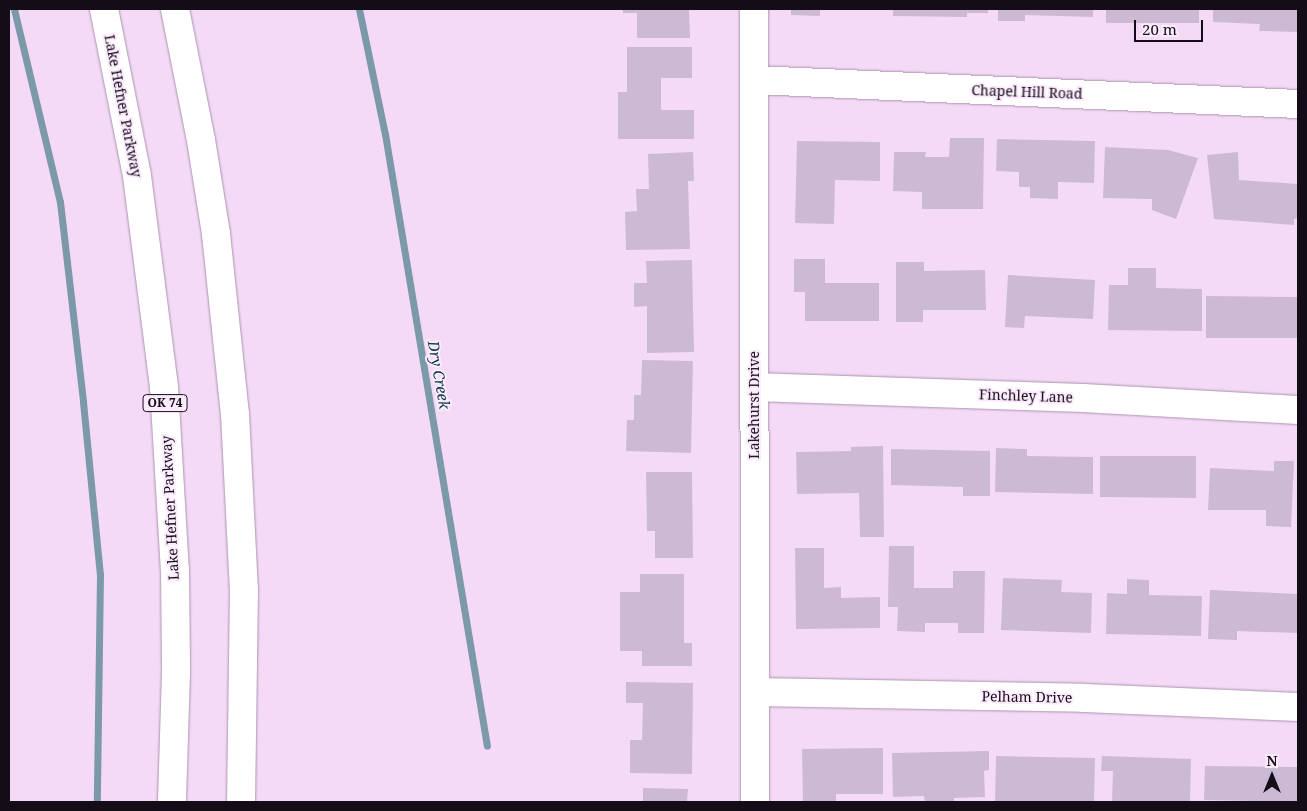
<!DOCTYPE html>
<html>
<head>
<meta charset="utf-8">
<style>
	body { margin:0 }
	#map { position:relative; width:1307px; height:811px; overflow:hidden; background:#f4daf7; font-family:"Noto Serif",serif }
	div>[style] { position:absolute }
	.stream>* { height:7px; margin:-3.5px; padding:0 3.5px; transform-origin:3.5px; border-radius:3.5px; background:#7b99a8 }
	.building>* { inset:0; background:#ccbad4 }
	.roads { filter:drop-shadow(0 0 1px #ab93ae) drop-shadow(0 0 1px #ab93ae) }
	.minor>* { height:28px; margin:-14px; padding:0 14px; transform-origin:14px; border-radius:14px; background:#fff }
	.motorway>* { height:28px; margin:-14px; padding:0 14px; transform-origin:14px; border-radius:14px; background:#fff }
	span { translate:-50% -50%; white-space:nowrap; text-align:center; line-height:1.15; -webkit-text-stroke:4px #fbebfd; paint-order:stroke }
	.shield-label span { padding:1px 4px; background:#fbebfd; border:1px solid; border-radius:4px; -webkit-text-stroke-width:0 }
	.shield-label { font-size:12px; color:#140c16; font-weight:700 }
	.street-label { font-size:14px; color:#140c16 }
	.water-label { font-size:15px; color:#023142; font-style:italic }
	.frame { position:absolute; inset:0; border:10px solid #140c16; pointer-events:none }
	.north { position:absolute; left:1247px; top:751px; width:50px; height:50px; -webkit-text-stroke:4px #fbebfd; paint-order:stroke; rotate:0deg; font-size:14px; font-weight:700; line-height:20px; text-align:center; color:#140c16 }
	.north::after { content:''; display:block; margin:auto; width:18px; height:22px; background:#140c16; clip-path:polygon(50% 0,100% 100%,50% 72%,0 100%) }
	.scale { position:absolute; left:1134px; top:20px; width:69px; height:22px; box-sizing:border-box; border:2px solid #140c16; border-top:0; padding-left:6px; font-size:15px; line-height:18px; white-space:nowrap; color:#140c16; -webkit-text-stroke:4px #fbebfd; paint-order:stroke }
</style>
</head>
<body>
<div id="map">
	<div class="stream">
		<i style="left:14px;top:9px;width:198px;rotate:76.6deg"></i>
		<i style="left:60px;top:202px;width:201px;rotate:83.4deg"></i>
		<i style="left:83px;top:402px;width:173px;rotate:84.4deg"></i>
		<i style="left:100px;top:574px;width:228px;rotate:90.8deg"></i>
		<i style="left:359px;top:9px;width:128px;rotate:78.3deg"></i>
		<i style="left:385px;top:134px;width:620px;rotate:80.54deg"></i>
	</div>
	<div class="building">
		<i style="clip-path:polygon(623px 9px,689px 9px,690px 38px,637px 38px,637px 13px,623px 13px)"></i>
		<i style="clip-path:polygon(791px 9px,820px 9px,820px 16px,791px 15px)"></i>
		<i style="clip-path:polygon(893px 9px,988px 9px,988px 13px,967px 13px,967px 17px,893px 16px)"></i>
		<i style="clip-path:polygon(998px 9px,1093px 9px,1093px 17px,1025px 15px,1025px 21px,998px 21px)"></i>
		<i style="clip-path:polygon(1106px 9px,1199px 9px,1199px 23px,1106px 23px)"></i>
		<i style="clip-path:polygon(1213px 9px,1298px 9px,1298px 32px,1259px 31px,1260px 24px,1213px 22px)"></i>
		<i style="clip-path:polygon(627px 47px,692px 47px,692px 78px,661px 78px,661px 110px,694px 110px,694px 139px,618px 139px,618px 92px,627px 92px)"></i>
		<i style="clip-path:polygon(950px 138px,984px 138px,983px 209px,922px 209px,922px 192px,893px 191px,894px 152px,926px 152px,925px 157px,949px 157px)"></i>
		<i style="clip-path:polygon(997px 139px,1095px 141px,1094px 183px,1058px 182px,1058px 199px,1030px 198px,1030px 187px,1019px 187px,1019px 172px,996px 171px)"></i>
		<i style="clip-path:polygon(797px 141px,880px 142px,880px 181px,835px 180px,834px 224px,795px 223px)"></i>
		<i style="clip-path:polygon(1105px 147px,1168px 150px,1198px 158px,1176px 219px,1152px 210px,1152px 199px,1103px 198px)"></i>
		<i style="clip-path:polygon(693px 152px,694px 181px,688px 181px,690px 249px,626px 250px,625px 212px,637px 211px,636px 189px,649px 189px,648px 154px)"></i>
		<i style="clip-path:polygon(1238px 152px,1239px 180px,1298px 184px,1298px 218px,1294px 219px,1294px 225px,1214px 219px,1207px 155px)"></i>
		<i style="clip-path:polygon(794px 259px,825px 259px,825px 283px,879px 283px,879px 321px,805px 321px,805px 292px,794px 292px)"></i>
		<i style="clip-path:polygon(692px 260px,694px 352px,647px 353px,647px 306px,634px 307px,634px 283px,647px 283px,646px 261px)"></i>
		<i style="clip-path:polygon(896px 262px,924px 262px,924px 271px,985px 270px,986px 310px,923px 310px,923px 322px,896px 322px)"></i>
		<i style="clip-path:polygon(1128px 268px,1156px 268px,1156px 288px,1202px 289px,1202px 331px,1108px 330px,1109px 285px,1128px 285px)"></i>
		<i style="clip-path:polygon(1008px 275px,1095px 280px,1093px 319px,1025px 316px,1024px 328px,1005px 327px)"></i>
		<i style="clip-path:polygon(1206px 296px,1298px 297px,1298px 338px,1206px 338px)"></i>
		<i style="clip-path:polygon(642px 360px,693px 361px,691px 453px,626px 451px,627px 420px,634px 420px,634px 395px,641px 395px)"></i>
		<i style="clip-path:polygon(883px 446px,884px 537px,860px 537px,859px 493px,797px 494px,796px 452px,851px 451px,851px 447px)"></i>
		<i style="clip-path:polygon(996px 448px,1027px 449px,1027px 456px,1093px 457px,1093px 494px,995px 492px)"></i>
		<i style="clip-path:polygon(891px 449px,990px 451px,990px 496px,963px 496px,963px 487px,891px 485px)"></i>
		<i style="clip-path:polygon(1100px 456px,1196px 456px,1196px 498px,1100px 497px)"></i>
		<i style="clip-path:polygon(1274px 461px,1294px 461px,1291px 527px,1266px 526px,1266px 510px,1208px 510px,1210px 468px,1274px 471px)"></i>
		<i style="clip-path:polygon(646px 472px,692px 472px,693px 558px,655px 558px,655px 531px,647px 531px)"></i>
		<i style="clip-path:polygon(889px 546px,914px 546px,914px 588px,953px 588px,953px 571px,985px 571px,984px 633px,958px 633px,958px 623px,925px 623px,925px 632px,897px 631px,898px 607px,888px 607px)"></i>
		<i style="clip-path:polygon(795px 548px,824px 548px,824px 588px,841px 587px,841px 598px,880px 597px,880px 628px,796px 629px)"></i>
		<i style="clip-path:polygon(640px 574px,684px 574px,684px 643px,692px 643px,692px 666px,642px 666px,642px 651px,620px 651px,620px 592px,640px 592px)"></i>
		<i style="clip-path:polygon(1003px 578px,1062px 580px,1061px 592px,1092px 593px,1091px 633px,1001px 630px)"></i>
		<i style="clip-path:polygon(1127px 579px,1149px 580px,1149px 595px,1202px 596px,1201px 636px,1106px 634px,1107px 593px,1127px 594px)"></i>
		<i style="clip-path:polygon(1210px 590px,1298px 594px,1298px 633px,1237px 631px,1237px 640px,1208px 639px)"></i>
		<i style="clip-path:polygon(626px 682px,693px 683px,692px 774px,630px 773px,630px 740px,642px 740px,643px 703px,626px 703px)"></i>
		<i style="clip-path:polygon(883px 748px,883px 794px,836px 794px,836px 802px,803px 802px,802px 749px)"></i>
		<i style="clip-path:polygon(989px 751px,989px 770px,984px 771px,985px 797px,954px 798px,954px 802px,925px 802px,924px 796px,893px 797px,892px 753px)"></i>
		<i style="clip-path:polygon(996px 756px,1095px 758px,1094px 802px,995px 802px)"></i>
		<i style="clip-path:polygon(1102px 756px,1191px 759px,1190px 802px,1112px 802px,1113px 771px,1101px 771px)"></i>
		<i style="clip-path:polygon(1205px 766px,1298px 767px,1298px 802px,1204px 800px)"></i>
		<i style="clip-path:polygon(643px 788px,688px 789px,687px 802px,643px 802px)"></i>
	</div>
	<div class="roads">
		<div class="minor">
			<i style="left:754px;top:9px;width:793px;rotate:89.93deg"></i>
			<i style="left:755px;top:80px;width:544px;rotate:2.53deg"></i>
			<i style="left:754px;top:387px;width:329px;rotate:1.9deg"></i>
			<i style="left:1083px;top:398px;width:215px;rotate:3.2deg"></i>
			<i style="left:755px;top:692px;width:329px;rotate:1deg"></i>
			<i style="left:1084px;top:698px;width:214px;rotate:2.4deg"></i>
		</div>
		<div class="motorway">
			<i style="left:104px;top:9px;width:170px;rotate:78.8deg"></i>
			<i style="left:137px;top:176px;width:213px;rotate:82.7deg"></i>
			<i style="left:164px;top:387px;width:183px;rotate:86.6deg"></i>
			<i style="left:175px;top:570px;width:103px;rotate:89.4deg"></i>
			<i style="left:176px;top:673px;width:129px;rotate:91.8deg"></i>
			<i style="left:175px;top:9px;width:134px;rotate:78.8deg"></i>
			<i style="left:201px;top:140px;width:95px;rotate:80.9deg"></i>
			<i style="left:216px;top:234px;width:181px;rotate:84deg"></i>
			<i style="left:235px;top:414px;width:175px;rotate:87.1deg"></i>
			<i style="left:244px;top:589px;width:213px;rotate:90.8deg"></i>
		</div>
	</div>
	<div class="shield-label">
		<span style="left:165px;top:403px">OK 74</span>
	</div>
	<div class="street-label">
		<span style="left:1027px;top:92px;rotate:2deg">Chapel Hill Road</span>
		<span style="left:123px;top:106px;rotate:79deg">Lake Hefner Parkway</span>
		<span style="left:1026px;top:396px;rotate:2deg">Finchley Lane</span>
		<span style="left:754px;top:405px;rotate:-90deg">Lakehurst Drive</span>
		<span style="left:170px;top:508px;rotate:-93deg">Lake Hefner Parkway</span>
		<span style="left:1027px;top:697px;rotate:1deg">Pelham Drive</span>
	</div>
	<div class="water-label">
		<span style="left:439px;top:375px;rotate:80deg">Dry Creek</span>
	</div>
	<div class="frame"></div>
	<div class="north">N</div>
	<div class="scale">20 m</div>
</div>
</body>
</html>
